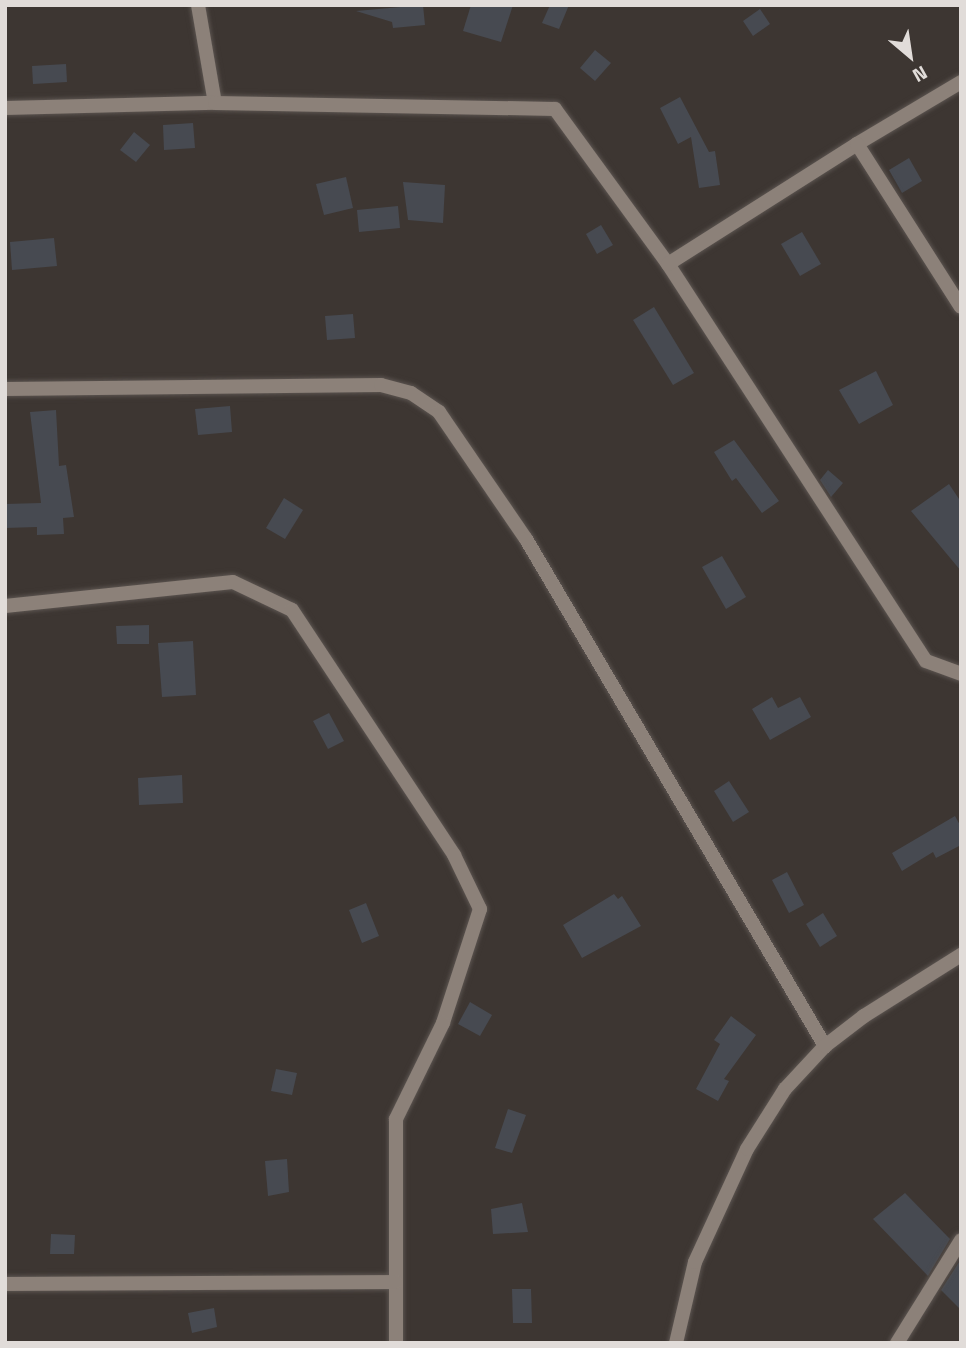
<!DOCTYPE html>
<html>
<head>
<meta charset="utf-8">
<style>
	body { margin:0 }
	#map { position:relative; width:966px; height:1348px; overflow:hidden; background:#3d3632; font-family:"Titillium Web",sans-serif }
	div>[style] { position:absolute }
	.building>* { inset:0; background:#474a51 }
	.roads { filter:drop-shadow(0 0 2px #5b5450) drop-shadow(0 0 2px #5b5450) }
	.minor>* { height:14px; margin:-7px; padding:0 7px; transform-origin:7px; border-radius:7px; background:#8c8179 }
	.tertiary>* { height:14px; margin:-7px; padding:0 7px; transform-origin:7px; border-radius:7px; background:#8c8179 }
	span { translate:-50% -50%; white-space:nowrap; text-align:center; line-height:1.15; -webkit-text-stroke:7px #3d3632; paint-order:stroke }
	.frame { position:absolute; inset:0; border:7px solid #e1dcd9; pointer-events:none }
	.north { position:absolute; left:875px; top:21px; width:70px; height:70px; -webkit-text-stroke:5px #3d3632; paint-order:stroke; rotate:151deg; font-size:19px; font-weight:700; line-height:28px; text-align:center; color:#e1dcd9 }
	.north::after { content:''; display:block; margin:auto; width:24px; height:32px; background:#e1dcd9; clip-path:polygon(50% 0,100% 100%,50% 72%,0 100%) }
</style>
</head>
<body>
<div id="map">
	<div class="building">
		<i style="clip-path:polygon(423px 5px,425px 25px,393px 28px,392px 22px,356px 11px)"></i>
		<i style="clip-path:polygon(471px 5px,513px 5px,501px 42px,463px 31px)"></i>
		<i style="clip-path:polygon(550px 5px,569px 5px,559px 29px,542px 23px)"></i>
		<i style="clip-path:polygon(760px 9px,770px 24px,753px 36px,743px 21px)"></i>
		<i style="clip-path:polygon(595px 50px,611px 63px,595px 81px,580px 68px)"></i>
		<i style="clip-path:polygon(66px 64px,67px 82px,33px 84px,32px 66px)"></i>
		<i style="clip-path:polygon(680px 97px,709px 152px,715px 151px,720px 185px,699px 188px,691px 137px,678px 144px,660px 108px)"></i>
		<i style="clip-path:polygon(193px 123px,195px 148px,164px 150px,163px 125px)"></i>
		<i style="clip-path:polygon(134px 132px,150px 145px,136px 162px,120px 150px)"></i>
		<i style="clip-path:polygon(909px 158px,922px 181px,902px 193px,889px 170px)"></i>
		<i style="clip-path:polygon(346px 177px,353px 208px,324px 215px,316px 184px)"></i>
		<i style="clip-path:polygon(403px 182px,445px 185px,443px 223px,408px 220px)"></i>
		<i style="clip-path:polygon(398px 206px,400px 228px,359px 232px,357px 210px)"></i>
		<i style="clip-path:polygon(601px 225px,613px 245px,597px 254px,586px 234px)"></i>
		<i style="clip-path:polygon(802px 232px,821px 264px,800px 276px,781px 244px)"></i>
		<i style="clip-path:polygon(54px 238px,57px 266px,12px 270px,10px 242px)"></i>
		<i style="clip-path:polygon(654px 307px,694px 373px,673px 385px,633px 320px)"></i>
		<i style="clip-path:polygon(353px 314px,355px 338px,327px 340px,325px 316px)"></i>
		<i style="clip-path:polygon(876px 371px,893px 405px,859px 424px,839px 390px)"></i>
		<i style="clip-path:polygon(230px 406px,232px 432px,198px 435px,195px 409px)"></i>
		<i style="clip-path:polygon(56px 410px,59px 466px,66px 465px,74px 517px,63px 518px,64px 534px,37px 535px,37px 527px,5px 528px,5px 504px,41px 503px,30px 412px)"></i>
		<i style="clip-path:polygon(734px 440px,779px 501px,762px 513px,736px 478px,732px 481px,714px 452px)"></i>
		<i style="clip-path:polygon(828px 470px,843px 483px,831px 497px,820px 480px)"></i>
		<i style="clip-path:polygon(949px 484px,961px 502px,961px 571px,911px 511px)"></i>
		<i style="clip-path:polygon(284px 498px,303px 510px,285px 539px,266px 528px)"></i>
		<i style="clip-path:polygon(722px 556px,746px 597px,726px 609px,702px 567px)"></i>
		<i style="clip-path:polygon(149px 625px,149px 644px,117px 644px,116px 626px)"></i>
		<i style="clip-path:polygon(193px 641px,196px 695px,162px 697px,158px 643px)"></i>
		<i style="clip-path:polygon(772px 697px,778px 708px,800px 697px,811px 717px,770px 740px,752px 709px)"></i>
		<i style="clip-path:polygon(329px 713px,344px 741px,328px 749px,313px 721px)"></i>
		<i style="clip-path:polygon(182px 775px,183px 803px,139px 805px,138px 778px)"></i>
		<i style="clip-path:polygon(729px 781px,749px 812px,733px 822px,714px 791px)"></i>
		<i style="clip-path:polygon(955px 816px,961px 827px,961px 845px,936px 858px,933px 852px,902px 871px,892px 853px)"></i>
		<i style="clip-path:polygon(787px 872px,804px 905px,789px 913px,772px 880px)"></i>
		<i style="clip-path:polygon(614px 894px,618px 899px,622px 896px,641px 926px,582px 958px,563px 925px)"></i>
		<i style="clip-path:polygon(366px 903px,379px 936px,362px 943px,349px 910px)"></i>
		<i style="clip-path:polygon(823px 913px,837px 936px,820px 947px,806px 924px)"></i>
		<i style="clip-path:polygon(470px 1002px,492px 1015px,480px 1036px,458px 1024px)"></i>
		<i style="clip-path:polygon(731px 1016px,756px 1035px,724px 1079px,729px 1081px,718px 1101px,696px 1089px,720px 1044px,714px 1040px)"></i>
		<i style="clip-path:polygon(276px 1069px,297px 1073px,292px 1095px,271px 1091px)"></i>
		<i style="clip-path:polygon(508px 1109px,526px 1115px,512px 1153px,495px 1148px)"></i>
		<i style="clip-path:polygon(287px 1159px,289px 1192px,268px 1196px,265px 1161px)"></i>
		<i style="clip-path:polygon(905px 1193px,950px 1239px,928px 1276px,873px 1219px)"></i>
		<i style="clip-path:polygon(522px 1203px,528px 1232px,493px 1234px,491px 1209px)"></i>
		<i style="clip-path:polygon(51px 1234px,75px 1235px,74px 1254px,50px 1254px)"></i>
		<i style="clip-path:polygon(961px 1259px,961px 1310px,941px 1290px)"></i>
		<i style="clip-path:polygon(512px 1289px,531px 1289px,532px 1323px,513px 1323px)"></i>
		<i style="clip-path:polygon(214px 1308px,217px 1327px,192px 1333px,188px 1313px)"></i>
	</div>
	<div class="roads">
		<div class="minor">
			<i style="left:198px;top:5px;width:99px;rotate:80.2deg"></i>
			<i style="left:5px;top:108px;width:210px;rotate:-1.4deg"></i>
			<i style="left:215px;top:103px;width:340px;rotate:1deg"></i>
			<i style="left:555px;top:109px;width:192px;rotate:53.9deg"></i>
			<i style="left:668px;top:264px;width:473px;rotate:57deg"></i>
			<i style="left:926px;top:661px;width:37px;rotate:20deg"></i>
			<i style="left:857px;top:144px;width:121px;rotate:-30.8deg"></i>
			<i style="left:668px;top:264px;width:224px;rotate:-32.4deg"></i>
			<i style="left:857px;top:144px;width:193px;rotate:57.5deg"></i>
			<i style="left:5px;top:389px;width:376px;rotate:-0.6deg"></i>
			<i style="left:381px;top:385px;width:31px;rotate:15deg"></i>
			<i style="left:411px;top:393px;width:34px;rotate:34deg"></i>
			<i style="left:439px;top:412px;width:154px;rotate:55.6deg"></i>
			<i style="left:526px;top:539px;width:589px;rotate:59.47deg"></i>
			<i style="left:5px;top:606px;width:229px;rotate:-6deg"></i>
			<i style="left:233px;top:582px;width:65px;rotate:25.4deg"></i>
			<i style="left:292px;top:610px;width:294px;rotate:56.5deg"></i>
			<i style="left:454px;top:855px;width:60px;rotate:64.3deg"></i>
			<i style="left:480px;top:909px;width:120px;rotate:108deg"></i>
			<i style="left:443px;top:1023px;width:107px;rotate:116.1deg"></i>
			<i style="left:396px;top:1119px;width:224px;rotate:90deg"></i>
			<i style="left:5px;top:1284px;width:391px;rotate:-0.3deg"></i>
			<i style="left:897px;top:1343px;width:121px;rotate:-58.1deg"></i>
		</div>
		<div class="tertiary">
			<i style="left:676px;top:1343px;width:83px;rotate:-76.8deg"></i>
			<i style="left:695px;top:1262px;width:124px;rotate:-65.3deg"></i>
			<i style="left:747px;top:1149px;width:71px;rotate:-57.7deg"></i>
			<i style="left:785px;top:1089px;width:59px;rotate:-47.1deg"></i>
			<i style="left:825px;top:1046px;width:49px;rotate:-37.6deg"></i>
			<i style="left:864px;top:1016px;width:115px;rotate:-32.2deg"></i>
		</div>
	</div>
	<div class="frame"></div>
	<div class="north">N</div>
</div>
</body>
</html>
